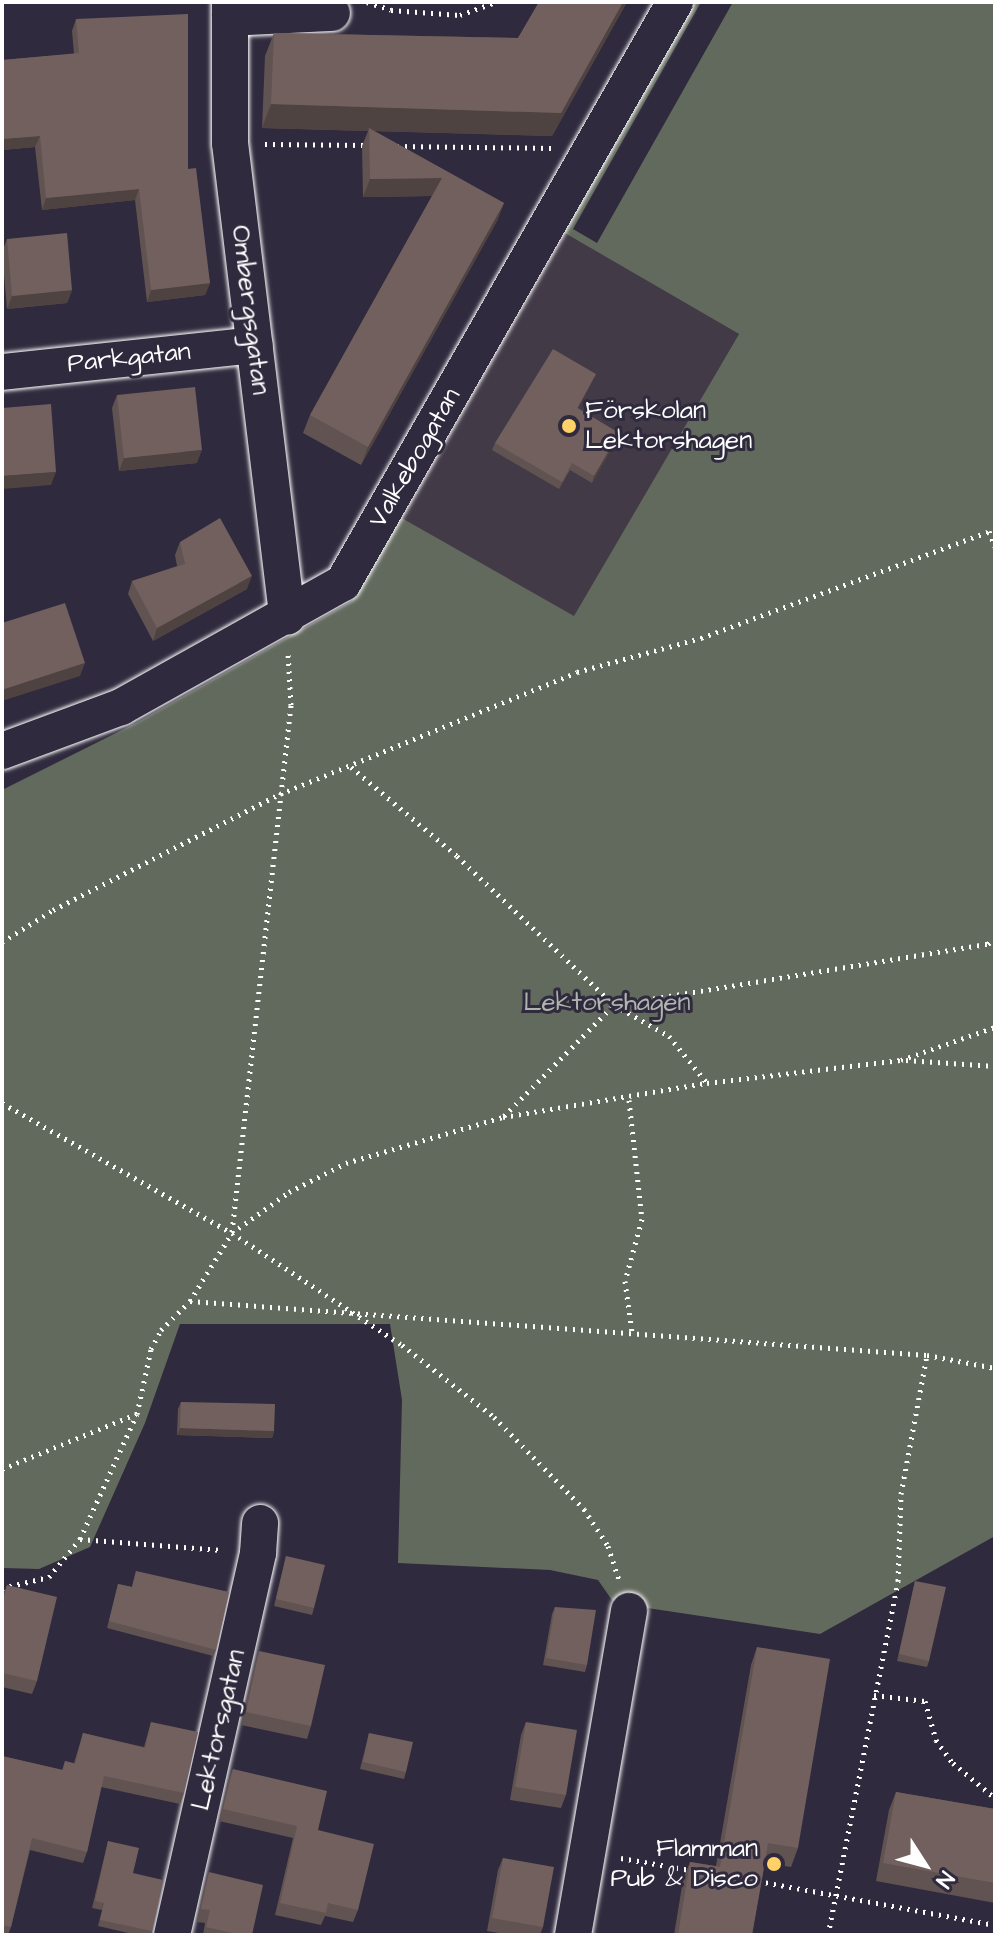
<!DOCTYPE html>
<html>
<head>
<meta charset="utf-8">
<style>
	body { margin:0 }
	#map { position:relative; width:997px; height:1937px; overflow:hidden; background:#2f2a3d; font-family:"Architects Daughter",sans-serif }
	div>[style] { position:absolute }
	.built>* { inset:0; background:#433a47 }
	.green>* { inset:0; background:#62695d }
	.path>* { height:5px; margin-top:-2.5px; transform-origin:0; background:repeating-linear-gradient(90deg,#fff 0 2px,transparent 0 8px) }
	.roads { filter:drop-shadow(0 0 2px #fff) drop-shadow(0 0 2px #fff) }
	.minor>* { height:36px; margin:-18px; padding:0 18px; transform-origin:18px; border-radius:18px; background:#2f2a3d }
	.wall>* { inset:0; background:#615351 }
	.shaded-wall>* { inset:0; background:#4f4342 }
	.building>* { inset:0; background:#71605e }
	.dots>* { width:22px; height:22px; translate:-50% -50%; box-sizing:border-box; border:4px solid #2f2a3d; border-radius:50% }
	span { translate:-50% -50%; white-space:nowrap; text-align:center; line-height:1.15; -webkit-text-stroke:6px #2f2a3d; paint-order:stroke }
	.street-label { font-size:26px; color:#fff }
	.poi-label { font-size:26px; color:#fff }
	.left { translate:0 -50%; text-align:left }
	.right { translate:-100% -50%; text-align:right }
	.park-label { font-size:26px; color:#b0b4ae }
	.frame { position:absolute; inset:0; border:4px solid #fff; pointer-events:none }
	.north { position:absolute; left:885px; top:1825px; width:80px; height:80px; -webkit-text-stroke:6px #2f2a3d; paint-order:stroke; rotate:126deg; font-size:22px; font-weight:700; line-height:32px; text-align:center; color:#fff }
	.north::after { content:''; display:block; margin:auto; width:28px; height:36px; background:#fff; clip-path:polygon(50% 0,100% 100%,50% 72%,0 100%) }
</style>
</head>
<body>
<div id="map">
	<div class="built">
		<i style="clip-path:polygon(563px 232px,739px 334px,574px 617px,400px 517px)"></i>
	</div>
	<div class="green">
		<i style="clip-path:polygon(693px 2px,701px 2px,573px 229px,597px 243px,733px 2px,995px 2px,995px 1536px,820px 1634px,614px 1603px,598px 1580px,550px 1570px,398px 1563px,402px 1400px,390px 1324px,180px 1324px,145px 1423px,90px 1547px,39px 1569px,2px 1568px,2px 790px,136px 723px,352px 601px,400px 517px,574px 616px,739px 334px,563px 232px)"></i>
	</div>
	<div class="path">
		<i style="left:367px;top:2px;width:25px;rotate:18deg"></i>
		<i style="left:391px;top:10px;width:69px;rotate:4.1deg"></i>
		<i style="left:460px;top:15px;width:37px;rotate:-20deg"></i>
		<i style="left:265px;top:144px;width:102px;rotate:0.6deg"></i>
		<i style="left:397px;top:146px;width:154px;rotate:0.7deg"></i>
		<i style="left:989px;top:531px;width:17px;rotate:69deg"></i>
		<i style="left:351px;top:767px;width:138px;rotate:40deg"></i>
		<i style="left:457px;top:856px;width:216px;rotate:43.5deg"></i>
		<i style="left:614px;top:1005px;width:63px;rotate:29.4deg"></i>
		<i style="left:669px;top:1036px;width:60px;rotate:51deg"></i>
		<i style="left:2px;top:942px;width:60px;rotate:-32.1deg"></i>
		<i style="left:53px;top:910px;width:255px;rotate:-27.1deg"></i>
		<i style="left:280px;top:794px;width:321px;rotate:-22.3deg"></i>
		<i style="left:577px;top:672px;width:129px;rotate:-15.3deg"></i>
		<i style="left:701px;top:638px;width:314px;rotate:-20.3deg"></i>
		<i style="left:906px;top:1060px;width:89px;rotate:3.9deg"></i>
		<i style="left:629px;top:1100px;width:120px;rotate:83.8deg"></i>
		<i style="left:642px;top:1219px;width:64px;rotate:105.3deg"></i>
		<i style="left:625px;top:1281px;width:51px;rotate:82.2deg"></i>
		<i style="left:2px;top:1103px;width:264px;rotate:29.5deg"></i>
		<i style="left:232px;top:1233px;width:204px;rotate:33.4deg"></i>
		<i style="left:402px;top:1345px;width:117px;rotate:38deg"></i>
		<i style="left:494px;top:1417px;width:129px;rotate:45.6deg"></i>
		<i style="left:584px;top:1509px;width:44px;rotate:57deg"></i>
		<i style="left:608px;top:1546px;width:36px;rotate:72deg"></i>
		<i style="left:504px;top:1116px;width:156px;rotate:-45.3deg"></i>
		<i style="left:614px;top:1005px;width:379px;rotate:-9.3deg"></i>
		<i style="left:988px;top:944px;width:9px;rotate:-41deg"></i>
		<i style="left:232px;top:1232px;width:530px;rotate:-83.61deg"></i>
		<i style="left:291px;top:705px;width:52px;rotate:-93.3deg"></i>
		<i style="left:190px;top:1301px;width:739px;rotate:4.19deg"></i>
		<i style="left:927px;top:1355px;width:69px;rotate:10.8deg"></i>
		<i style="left:2px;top:1469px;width:145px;rotate:-22.3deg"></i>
		<i style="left:80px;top:1539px;width:142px;rotate:4.4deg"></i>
		<i style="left:2px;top:1588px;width:48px;rotate:-13.2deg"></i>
		<i style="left:49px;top:1577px;width:49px;rotate:-50.8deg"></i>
		<i style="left:80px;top:1539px;width:137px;rotate:-65.5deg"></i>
		<i style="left:137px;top:1414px;width:66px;rotate:-77.8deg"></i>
		<i style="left:151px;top:1349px;width:21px;rotate:-62deg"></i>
		<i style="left:161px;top:1330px;width:41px;rotate:-45deg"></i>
		<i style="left:190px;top:1301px;width:80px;rotate:-58.3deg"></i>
		<i style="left:232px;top:1233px;width:70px;rotate:-35.7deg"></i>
		<i style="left:289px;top:1192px;width:64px;rotate:-27deg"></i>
		<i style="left:346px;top:1163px;width:164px;rotate:-16.3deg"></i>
		<i style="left:503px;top:1117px;width:207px;rotate:-9.5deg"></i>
		<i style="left:707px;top:1083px;width:195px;rotate:-6.8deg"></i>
		<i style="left:901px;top:1060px;width:100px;rotate:-19.3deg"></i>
		<i style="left:874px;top:1695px;width:51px;rotate:6.7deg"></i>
		<i style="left:925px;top:1701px;width:41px;rotate:74.2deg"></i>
		<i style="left:936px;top:1740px;width:29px;rotate:54deg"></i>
		<i style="left:953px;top:1763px;width:55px;rotate:39.8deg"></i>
		<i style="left:621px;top:1858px;width:70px;rotate:9.9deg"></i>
		<i style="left:758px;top:1881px;width:241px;rotate:10.5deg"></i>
		<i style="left:828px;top:1935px;width:361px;rotate:-78.8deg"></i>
		<i style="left:898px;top:1581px;width:87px;rotate:-88deg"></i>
		<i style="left:901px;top:1494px;width:141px;rotate:-79.4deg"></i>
	</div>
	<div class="roads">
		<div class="minor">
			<i style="left:230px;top:2px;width:141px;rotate:90deg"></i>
			<i style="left:230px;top:143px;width:477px;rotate:83.1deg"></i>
			<i style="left:230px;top:18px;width:102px;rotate:-2.8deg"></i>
			<i style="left:2px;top:372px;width:254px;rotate:-6.1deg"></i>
			<i style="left:2px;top:751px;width:127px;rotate:-20.3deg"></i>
			<i style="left:121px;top:707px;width:254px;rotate:-29.2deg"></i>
			<i style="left:343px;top:583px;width:669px;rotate:-60.26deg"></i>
			<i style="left:172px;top:1935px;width:392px;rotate:-77.3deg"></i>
			<i style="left:258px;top:1553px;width:30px;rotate:-86deg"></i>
			<i style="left:573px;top:1935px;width:329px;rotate:-80.2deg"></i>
		</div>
	</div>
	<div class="wall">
		<i style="clip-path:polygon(539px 2px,627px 2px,552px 136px,374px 131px,504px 203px,497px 221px,361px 465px,303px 433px,310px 415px,432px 196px,363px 197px,362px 146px,368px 131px,262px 128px,265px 56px,274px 33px,518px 38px)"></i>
		<i style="clip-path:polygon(76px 19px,188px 169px,210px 283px,205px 295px,147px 302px,135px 200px,42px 210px,35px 147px,2px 150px,2px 60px,74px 54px,72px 31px)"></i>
		<i style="clip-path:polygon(7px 239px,72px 290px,67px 303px,7px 309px,2px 252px)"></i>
		<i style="clip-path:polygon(596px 374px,578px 408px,619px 433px,617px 439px,592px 483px,570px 470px,559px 489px,492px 450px,495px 443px)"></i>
		<i style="clip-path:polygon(117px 395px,197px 463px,119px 471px,112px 408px)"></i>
		<i style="clip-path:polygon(180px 542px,247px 589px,153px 641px,128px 594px,132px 581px,177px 566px,175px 555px)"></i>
		<i style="clip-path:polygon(181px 1402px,274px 1431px,272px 1438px,177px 1435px,178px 1409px)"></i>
		<i style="clip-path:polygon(286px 1556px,314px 1608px,312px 1615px,274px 1606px)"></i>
		<i style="clip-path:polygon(136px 1571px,216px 1650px,213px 1656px,107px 1628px,118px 1584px,132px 1587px)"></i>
		<i style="clip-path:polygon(915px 1581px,929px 1661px,927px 1667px,897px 1661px)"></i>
		<i style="clip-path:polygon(7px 1585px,37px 1681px,32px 1694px,2px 1687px,2px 1598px)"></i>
		<i style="clip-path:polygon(555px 1607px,587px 1665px,585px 1672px,543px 1665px,552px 1614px)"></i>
		<i style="clip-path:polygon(757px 1647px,798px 1848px,791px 1867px,765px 1863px,752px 1935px,674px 1935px,683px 1880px,690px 1862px,716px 1866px,751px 1665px)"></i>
		<i style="clip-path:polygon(259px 1651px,311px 1726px,307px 1739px,241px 1725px,255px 1664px)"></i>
		<i style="clip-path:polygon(151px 1722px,184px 1793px,180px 1804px,101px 1787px,87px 1852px,83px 1863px,30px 1850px,11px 1927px,8px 1935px,2px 1935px,2px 1756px,62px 1770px,65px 1761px,74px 1763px,83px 1733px,144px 1747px)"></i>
		<i style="clip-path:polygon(526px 1722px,566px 1795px,561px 1808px,510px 1800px,521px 1735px)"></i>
		<i style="clip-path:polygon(369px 1733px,406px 1772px,404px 1779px,360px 1769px)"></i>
		<i style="clip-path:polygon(233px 1769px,318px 1830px,358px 1910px,353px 1922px,325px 1916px,321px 1925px,275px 1915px,293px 1838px,219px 1821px,228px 1781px)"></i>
		<i style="clip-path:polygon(896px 1792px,995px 1809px,995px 1903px,876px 1881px,889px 1810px)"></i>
		<i style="clip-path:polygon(108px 1841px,133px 1873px,152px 1931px,151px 1935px,137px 1935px,98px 1926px,102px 1910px,92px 1908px)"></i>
		<i style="clip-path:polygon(503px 1858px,543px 1927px,540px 1935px,510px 1935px,487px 1931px,498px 1870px)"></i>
		<i style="clip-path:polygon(209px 1872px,252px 1935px,203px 1935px,205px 1923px,197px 1922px,205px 1885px)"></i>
	</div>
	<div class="shaded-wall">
		<i style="clip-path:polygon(623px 2px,627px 2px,552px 136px,369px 131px,369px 128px,368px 131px,262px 128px,271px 104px,561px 113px)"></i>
		<i style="clip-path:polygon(40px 136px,35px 147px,2px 150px,2px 139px)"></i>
		<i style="clip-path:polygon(442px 178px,436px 196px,363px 197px,370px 179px)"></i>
		<i style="clip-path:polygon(139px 189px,135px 200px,42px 210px,46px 198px)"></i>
		<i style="clip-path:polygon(504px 203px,497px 221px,361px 465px,368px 447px)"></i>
		<i style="clip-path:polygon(210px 283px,205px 295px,147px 302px,151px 290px)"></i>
		<i style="clip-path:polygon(72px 290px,67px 303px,7px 309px,12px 296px)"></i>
		<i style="clip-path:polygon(619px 433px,617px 439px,592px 483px,594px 476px)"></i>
		<i style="clip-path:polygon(202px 450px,197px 463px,119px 471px,124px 458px)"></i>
		<i style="clip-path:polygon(56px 472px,51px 485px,2px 489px,2px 476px)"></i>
		<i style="clip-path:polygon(252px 576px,247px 589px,153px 641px,157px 628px)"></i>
		<i style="clip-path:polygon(85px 663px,80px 676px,2px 701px,2px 690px)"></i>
		<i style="clip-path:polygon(180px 1428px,274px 1431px,272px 1438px,177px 1435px)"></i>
	</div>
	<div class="building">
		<i style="clip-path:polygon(539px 2px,623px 2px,561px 113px,271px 104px,274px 33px,518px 38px)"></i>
		<i style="clip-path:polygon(188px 14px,188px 169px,196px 168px,210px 283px,151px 290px,139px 189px,46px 198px,40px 136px,2px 139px,2px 60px,79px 53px,76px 19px)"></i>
		<i style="clip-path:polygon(369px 128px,504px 203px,368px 447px,310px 415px,442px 178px,370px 179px)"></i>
		<i style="clip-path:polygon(67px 233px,72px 290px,12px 296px,7px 239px)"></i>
		<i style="clip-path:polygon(553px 349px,596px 374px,577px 408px,619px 433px,594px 476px,572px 463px,562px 482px,495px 443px)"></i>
		<i style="clip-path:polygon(195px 387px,202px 450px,124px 458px,117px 395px)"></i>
		<i style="clip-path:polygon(51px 404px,56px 472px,2px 476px,2px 408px)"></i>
		<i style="clip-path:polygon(220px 518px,252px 576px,157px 628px,132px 581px,185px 564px,180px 542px)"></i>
		<i style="clip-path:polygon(65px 603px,85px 663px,2px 690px,2px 623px)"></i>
		<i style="clip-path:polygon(181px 1402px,275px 1404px,274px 1431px,180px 1428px)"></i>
		<i style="clip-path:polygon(286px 1556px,325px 1565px,314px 1608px,276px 1599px)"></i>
		<i style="clip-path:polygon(136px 1571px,229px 1592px,216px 1650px,109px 1621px,118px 1584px,132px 1587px)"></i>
		<i style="clip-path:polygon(915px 1581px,946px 1587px,929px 1661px,899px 1654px)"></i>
		<i style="clip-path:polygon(7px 1585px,57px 1597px,37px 1681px,2px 1673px,2px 1605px)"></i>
		<i style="clip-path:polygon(555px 1607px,596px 1610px,587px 1665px,546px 1658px)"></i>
		<i style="clip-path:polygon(757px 1647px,830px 1659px,798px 1848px,768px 1843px,752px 1935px,678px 1935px,690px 1862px,720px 1867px)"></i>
		<i style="clip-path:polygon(259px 1651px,325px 1665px,311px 1726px,246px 1712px)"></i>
		<i style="clip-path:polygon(151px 1722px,198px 1732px,184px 1793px,104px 1776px,87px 1852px,32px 1838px,11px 1927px,2px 1925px,2px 1756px,63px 1770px,65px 1761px,75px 1764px,83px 1733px,145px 1748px)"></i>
		<i style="clip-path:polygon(526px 1722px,577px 1730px,566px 1795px,515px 1787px)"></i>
		<i style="clip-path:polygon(369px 1733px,413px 1742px,406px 1772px,363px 1762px)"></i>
		<i style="clip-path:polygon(233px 1769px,327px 1791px,318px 1830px,374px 1844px,358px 1910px,328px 1903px,326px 1913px,280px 1903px,297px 1826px,223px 1809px)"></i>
		<i style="clip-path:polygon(896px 1792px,995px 1809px,995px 1883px,883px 1863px)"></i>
		<i style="clip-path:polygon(108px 1841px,139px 1848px,133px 1873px,163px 1880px,152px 1931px,100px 1920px,104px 1903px,95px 1901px)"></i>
		<i style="clip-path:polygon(503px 1858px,554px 1867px,543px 1927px,492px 1918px)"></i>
		<i style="clip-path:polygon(209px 1872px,263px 1885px,252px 1935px,241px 1935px,206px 1927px,210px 1910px,201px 1909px)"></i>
	</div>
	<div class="dots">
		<i style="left:569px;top:426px;background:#ffd166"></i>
		<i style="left:774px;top:1864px;background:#ffd166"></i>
	</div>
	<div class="street-label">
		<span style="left:250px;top:310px;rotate:83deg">Ombergsgatan</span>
		<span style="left:129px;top:358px;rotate:-6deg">Parkgatan</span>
		<span style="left:415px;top:458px;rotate:-60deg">Valkebogatan</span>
		<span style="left:219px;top:1730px;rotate:-77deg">Lektorsgatan</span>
	</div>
	<div class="poi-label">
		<span class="left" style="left:585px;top:426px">Förskolan<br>Lektorshagen</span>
		<span class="right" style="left:758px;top:1864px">Flamman<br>Pub &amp; Disco</span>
	</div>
	<div class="park-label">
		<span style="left:607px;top:1003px">Lektorshagen</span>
	</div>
	<div class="frame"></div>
	<div class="north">N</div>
</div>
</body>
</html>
